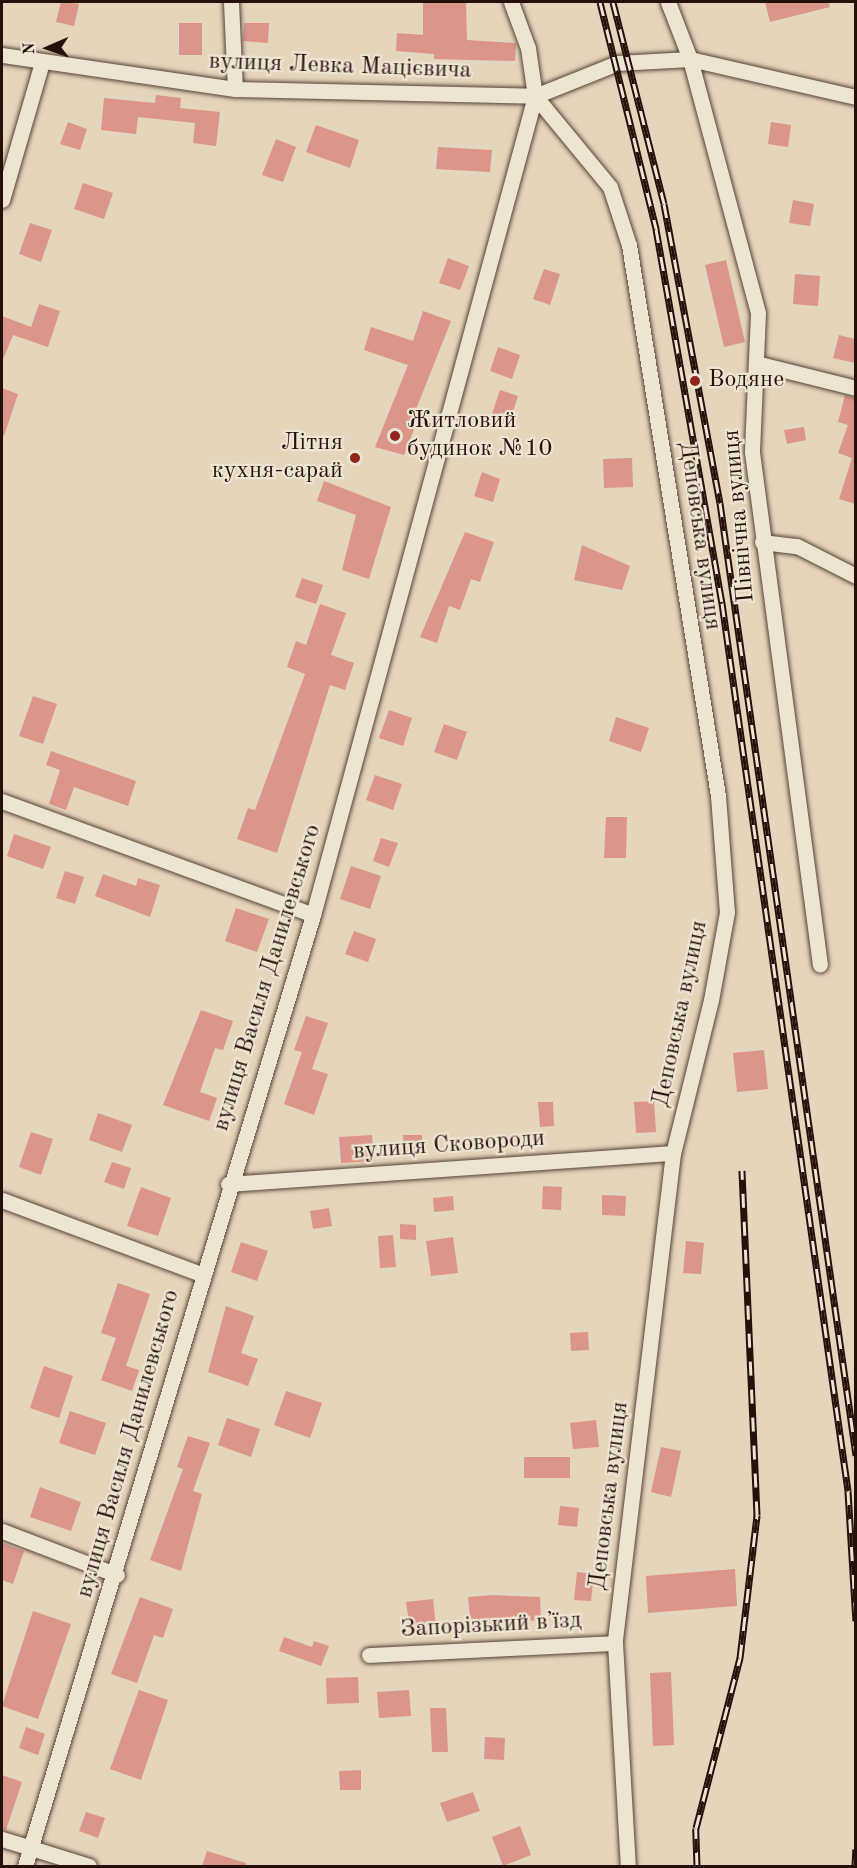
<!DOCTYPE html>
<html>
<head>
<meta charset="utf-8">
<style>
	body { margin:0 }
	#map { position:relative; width:857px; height:1868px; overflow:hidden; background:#e4d5bd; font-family:"Old Standard TT",serif }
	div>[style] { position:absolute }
	.building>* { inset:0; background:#db9589 }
	.roads { filter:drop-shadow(0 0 2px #544337) drop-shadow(0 0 2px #544337) }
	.street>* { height:15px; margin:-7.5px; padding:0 7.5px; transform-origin:7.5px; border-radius:7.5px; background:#ede4d4 }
	.rail>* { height:7px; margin-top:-3.5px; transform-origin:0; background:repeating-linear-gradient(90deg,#ede4d4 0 14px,#24120a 0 28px); box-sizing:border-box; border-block:2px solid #24120a }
	.dots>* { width:16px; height:16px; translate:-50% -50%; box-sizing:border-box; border:3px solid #ede4d4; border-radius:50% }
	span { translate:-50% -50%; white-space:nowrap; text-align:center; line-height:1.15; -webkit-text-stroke:4.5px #ede4d4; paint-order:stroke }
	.street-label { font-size:24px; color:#24120a }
	.poi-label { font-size:24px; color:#24120a }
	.left { translate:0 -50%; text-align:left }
	.right { translate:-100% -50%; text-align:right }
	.frame { position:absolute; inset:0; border:3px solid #24120a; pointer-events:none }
	.north { position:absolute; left:18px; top:18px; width:60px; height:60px; -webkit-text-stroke:4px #ede4d4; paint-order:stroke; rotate:268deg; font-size:16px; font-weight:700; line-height:24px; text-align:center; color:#24120a }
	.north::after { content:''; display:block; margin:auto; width:21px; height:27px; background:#24120a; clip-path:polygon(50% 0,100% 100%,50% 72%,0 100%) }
</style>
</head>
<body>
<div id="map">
	<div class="building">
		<i style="clip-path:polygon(61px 2px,79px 4px,74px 26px,56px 22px)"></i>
		<i style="clip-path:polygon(423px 2px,466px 2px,467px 40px,516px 43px,515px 61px,434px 59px,434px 54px,396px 51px,397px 33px,423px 35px)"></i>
		<i style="clip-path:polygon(765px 2px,829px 2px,830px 7px,770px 22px)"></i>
		<i style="clip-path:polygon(179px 23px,202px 23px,202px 55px,179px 55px)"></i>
		<i style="clip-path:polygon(244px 23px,269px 23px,268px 43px,243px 41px)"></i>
		<i style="clip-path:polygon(156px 95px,181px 98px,180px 108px,220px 112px,216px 146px,193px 143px,195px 123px,138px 117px,136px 134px,101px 130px,104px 98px,155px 103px)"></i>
		<i style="clip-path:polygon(68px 122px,87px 129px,80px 150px,60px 144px)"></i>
		<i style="clip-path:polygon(771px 122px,791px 125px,788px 147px,768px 144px)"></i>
		<i style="clip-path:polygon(316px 125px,359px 140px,350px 168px,306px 152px)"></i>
		<i style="clip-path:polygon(276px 139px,296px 147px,283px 182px,262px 175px)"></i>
		<i style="clip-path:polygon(438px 147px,492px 150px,490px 172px,436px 169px)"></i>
		<i style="clip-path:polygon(83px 183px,113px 193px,104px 219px,74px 209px)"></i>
		<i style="clip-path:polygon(793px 200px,814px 204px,810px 226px,789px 223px)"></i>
		<i style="clip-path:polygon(30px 223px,52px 230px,41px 262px,19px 254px)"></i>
		<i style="clip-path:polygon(448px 258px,469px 266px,460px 290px,439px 283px)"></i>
		<i style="clip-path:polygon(726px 260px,745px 342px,724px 347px,705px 265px)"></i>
		<i style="clip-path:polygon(544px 269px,560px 274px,550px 305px,533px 299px)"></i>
		<i style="clip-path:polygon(795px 274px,820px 276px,818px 306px,793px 304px)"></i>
		<i style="clip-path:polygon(39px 304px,60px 311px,48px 347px,13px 335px,2px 362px,2px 316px,31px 327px)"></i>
		<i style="clip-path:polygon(423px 311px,451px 321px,411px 422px,416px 424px,404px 455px,375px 447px,408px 365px,364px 350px,371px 327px,413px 341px)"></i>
		<i style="clip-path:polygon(839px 335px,855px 339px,855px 363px,833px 358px)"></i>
		<i style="clip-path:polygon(498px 347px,520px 355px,512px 379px,490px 371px)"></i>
		<i style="clip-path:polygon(2px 388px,18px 394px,4px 436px,2px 436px)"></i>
		<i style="clip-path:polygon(500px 390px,518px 396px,508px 426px,490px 420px)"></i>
		<i style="clip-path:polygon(845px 395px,855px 398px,855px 504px,839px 499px,852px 458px,838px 453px,848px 425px,838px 422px)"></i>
		<i style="clip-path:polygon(804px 427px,806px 440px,787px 444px,784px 430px)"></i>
		<i style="clip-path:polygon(632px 458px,633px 487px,604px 488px,603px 459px)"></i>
		<i style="clip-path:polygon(482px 472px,500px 479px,493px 502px,474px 496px)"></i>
		<i style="clip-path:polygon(324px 481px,391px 507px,369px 579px,342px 570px,356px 515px,317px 501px)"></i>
		<i style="clip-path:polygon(465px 532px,494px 542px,480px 582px,471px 579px,460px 610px,449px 606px,437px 643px,420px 637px)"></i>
		<i style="clip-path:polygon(582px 545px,630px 566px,622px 590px,574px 580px)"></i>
		<i style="clip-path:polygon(302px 578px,323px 585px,316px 604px,295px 597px)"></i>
		<i style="clip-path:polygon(320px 604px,346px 613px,331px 655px,354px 663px,345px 690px,330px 685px,277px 853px,237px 839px,248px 808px,255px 810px,305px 674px,287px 667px,296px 641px,306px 645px)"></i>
		<i style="clip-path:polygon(33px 696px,57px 704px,43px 744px,19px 736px)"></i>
		<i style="clip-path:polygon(389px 710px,412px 718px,403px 746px,379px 738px)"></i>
		<i style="clip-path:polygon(616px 717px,649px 728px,641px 752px,609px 741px)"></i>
		<i style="clip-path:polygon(444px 724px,467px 732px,457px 760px,434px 752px)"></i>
		<i style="clip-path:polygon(51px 751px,136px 781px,128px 806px,74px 787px,66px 810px,49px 804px,60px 770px,46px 765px)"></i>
		<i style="clip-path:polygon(375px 775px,402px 784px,393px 810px,366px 800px)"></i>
		<i style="clip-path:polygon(606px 817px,627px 817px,626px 858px,604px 858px)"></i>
		<i style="clip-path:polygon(14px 834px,51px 847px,43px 869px,7px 856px)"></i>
		<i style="clip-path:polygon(381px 838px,398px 843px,389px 867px,373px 861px)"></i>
		<i style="clip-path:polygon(351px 866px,381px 876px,370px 909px,340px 899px)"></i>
		<i style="clip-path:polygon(65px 871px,84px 877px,75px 904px,56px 898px)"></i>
		<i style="clip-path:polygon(103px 874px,136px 886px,138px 878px,160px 885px,150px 917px,95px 896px)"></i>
		<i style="clip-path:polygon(236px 908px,269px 919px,257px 952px,225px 941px)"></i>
		<i style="clip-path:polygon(354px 931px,376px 939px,368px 962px,345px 954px)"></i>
		<i style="clip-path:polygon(201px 1010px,233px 1021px,223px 1050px,215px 1048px,200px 1092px,217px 1098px,209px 1121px,163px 1105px)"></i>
		<i style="clip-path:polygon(306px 1016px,328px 1023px,312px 1069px,328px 1074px,314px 1115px,284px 1104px,302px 1052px,294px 1050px)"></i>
		<i style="clip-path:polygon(764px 1050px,768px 1089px,737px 1092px,733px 1053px)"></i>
		<i style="clip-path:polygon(654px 1101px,656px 1132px,636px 1133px,634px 1102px)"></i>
		<i style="clip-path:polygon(538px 1102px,553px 1102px,554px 1126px,540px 1127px)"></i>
		<i style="clip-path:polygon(98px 1113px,132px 1125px,122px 1152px,89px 1140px)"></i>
		<i style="clip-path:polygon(31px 1132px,53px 1139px,41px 1175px,19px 1167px)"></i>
		<i style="clip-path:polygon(372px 1135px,374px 1161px,341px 1163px,339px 1137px)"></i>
		<i style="clip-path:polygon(403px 1135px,422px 1135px,422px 1154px,404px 1154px)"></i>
		<i style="clip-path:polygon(112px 1162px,131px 1168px,124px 1189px,104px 1182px)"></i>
		<i style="clip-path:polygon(543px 1186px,562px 1187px,561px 1210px,542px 1209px)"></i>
		<i style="clip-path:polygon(141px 1187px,171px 1198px,158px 1236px,127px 1226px)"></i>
		<i style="clip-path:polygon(602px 1195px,626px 1196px,625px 1216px,602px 1215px)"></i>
		<i style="clip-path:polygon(453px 1196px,454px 1210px,434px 1212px,433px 1198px)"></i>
		<i style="clip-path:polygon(329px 1208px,332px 1226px,313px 1229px,310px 1211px)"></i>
		<i style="clip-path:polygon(400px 1224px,416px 1225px,416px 1240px,400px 1239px)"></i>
		<i style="clip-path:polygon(393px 1235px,396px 1267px,380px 1268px,378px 1236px)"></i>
		<i style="clip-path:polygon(453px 1237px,458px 1273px,431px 1276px,426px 1241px)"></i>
		<i style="clip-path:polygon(686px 1241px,704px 1243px,701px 1274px,683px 1273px)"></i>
		<i style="clip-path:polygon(241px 1242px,268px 1251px,257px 1281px,231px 1272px)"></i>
		<i style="clip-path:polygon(118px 1283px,150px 1294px,126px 1366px,139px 1370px,132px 1391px,101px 1380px,116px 1338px,101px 1333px)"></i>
		<i style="clip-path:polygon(226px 1306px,254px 1316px,241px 1353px,258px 1359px,248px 1386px,208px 1372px)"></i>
		<i style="clip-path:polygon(588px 1332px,589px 1350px,571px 1351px,570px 1333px)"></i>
		<i style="clip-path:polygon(44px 1366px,73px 1376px,59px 1418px,30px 1408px)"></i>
		<i style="clip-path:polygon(286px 1391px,322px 1403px,310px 1438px,274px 1425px)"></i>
		<i style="clip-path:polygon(70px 1411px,106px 1423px,95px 1455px,59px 1443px)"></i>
		<i style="clip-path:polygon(227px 1418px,260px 1429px,251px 1457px,218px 1445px)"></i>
		<i style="clip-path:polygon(596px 1420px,599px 1447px,573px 1449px,570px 1423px)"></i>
		<i style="clip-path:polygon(188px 1436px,210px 1443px,193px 1491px,202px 1494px,181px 1571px,150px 1560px,183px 1469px,177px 1467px)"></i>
		<i style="clip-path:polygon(661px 1447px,681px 1451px,671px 1497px,651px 1492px)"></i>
		<i style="clip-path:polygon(524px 1457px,570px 1457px,570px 1478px,524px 1478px)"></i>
		<i style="clip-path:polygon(40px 1487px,81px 1502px,71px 1531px,30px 1517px)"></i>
		<i style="clip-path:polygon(560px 1506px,579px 1508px,577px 1527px,558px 1525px)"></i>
		<i style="clip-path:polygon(2px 1543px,24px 1551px,13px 1584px,2px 1580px)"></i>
		<i style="clip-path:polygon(735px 1569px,737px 1606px,648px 1613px,646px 1576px)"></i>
		<i style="clip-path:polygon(577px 1572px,594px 1574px,591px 1601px,574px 1600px)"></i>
		<i style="clip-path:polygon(493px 1595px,540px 1597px,541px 1620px,471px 1625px,468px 1597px)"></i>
		<i style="clip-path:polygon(140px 1597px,173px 1609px,163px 1638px,154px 1635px,137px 1683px,111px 1674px)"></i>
		<i style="clip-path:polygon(433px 1599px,436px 1626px,410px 1629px,406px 1602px)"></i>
		<i style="clip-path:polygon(33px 1611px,71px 1624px,38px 1719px,2px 1706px)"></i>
		<i style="clip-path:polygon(284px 1637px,312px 1647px,314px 1641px,329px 1646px,321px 1666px,279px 1651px)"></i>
		<i style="clip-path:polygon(671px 1672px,674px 1745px,653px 1746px,650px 1673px)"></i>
		<i style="clip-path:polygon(358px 1677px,359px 1703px,327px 1704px,326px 1678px)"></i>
		<i style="clip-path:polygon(139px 1690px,168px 1700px,141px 1780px,110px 1769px)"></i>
		<i style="clip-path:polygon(409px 1690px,411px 1716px,379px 1718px,377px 1692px)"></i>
		<i style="clip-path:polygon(430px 1708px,446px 1708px,448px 1752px,432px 1752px)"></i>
		<i style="clip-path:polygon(26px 1727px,45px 1734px,38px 1755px,19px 1748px)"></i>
		<i style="clip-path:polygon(485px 1737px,505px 1738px,504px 1760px,484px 1759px)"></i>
		<i style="clip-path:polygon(361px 1770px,361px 1790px,340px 1790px,339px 1771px)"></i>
		<i style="clip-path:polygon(2px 1775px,22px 1782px,6px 1830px,2px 1829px)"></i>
		<i style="clip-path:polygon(473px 1792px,480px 1811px,447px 1822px,440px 1803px)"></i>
		<i style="clip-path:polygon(86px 1812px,105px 1818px,98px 1838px,79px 1831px)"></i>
		<i style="clip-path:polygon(520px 1826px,531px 1855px,503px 1866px,492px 1837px)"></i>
		<i style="clip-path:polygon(207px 1851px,246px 1863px,246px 1866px,202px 1866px)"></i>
	</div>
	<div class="roads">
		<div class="street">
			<i style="left:231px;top:2px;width:87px;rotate:87.4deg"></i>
			<i style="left:668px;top:2px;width:61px;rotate:68.9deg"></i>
			<i style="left:690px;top:59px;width:263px;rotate:75deg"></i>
			<i style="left:758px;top:313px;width:139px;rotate:92.5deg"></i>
			<i style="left:752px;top:452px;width:517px;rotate:82.45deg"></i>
			<i style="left:2px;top:55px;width:235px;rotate:8.3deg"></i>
			<i style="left:235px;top:89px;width:300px;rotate:1.3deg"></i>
			<i style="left:535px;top:96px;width:88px;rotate:-21.9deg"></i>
			<i style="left:617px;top:63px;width:73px;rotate:-3.1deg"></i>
			<i style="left:690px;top:59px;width:170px;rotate:12.9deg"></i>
			<i style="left:535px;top:96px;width:118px;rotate:50.5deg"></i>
			<i style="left:610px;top:187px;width:61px;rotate:71.9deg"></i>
			<i style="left:629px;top:245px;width:558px;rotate:80.82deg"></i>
			<i style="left:718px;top:796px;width:116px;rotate:85.6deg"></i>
			<i style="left:727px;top:912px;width:89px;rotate:100.3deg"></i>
			<i style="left:711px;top:1000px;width:158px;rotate:103.9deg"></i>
			<i style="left:673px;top:1153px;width:493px;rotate:96.8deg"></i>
			<i style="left:615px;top:1643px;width:223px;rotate:86.7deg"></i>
			<i style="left:2px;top:200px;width:144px;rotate:-73.8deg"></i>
			<i style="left:756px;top:363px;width:103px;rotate:14deg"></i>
			<i style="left:762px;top:542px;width:35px;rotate:7deg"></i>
			<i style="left:797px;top:546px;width:66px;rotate:27deg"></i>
			<i style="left:2px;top:801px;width:331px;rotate:20.1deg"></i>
			<i style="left:228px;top:1184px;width:446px;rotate:-4deg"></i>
			<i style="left:2px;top:1200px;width:212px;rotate:20.4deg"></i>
			<i style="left:2px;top:1531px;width:123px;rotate:20.9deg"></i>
			<i style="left:369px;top:1655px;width:246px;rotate:-2.8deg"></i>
			<i style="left:2px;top:1839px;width:91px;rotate:17.2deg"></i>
			<i style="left:25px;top:1866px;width:994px;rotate:-73.15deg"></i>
			<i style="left:313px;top:915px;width:849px;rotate:-74.83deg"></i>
			<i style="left:535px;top:96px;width:49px;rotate:-98.3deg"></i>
			<i style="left:528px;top:48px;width:49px;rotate:-110.3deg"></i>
		</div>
	</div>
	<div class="rail">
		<i style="left:600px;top:2px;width:234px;rotate:76.1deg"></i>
		<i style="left:656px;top:229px;width:380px;rotate:80deg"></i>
		<i style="left:722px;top:603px;width:897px;rotate:81.92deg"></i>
		<i style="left:848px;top:1491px;width:130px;rotate:86.5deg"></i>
		<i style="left:613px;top:2px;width:208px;rotate:75.8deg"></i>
		<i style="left:664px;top:204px;width:304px;rotate:79.4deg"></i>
		<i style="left:720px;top:503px;width:962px;rotate:81.87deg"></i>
		<i style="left:697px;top:1866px;width:38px;rotate:-92deg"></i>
		<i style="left:696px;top:1828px;width:176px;rotate:-75.5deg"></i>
		<i style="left:740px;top:1658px;width:144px;rotate:-83.2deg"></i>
		<i style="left:757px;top:1515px;width:345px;rotate:-92.5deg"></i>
		<i style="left:855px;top:1866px;width:17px;rotate:-87deg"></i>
	</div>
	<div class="dots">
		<i style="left:695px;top:381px;background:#8f2418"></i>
		<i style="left:395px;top:436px;background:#8f2418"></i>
		<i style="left:355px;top:458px;background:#8f2418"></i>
	</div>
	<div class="street-label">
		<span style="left:340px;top:67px;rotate:2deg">вулиця Левка Мацієвича</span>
		<span style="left:740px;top:516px;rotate:-95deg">Північна вулиця</span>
		<span style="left:699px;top:536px;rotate:82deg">Деповська вулиця</span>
		<span style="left:268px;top:978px;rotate:-73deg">вулиця Василя Данилевського</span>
		<span style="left:681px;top:1014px;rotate:-78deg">Деповська вулиця</span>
		<span style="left:449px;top:1146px;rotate:-4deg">вулиця Сковороди</span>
		<span style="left:129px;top:1444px;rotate:-74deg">вулиця Василя Данилевського</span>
		<span style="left:610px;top:1496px;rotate:-83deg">Деповська вулиця</span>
		<span style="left:491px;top:1626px;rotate:-3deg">Запорізький вʼїзд</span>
	</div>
	<div class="poi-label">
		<span class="left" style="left:708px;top:381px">Водяне</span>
		<span class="left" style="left:407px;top:436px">Житловий<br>будинок №10</span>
		<span class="right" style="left:343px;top:458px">Літня<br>кухня-сарай</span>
	</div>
	<div class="frame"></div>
	<div class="north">N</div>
</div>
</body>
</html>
